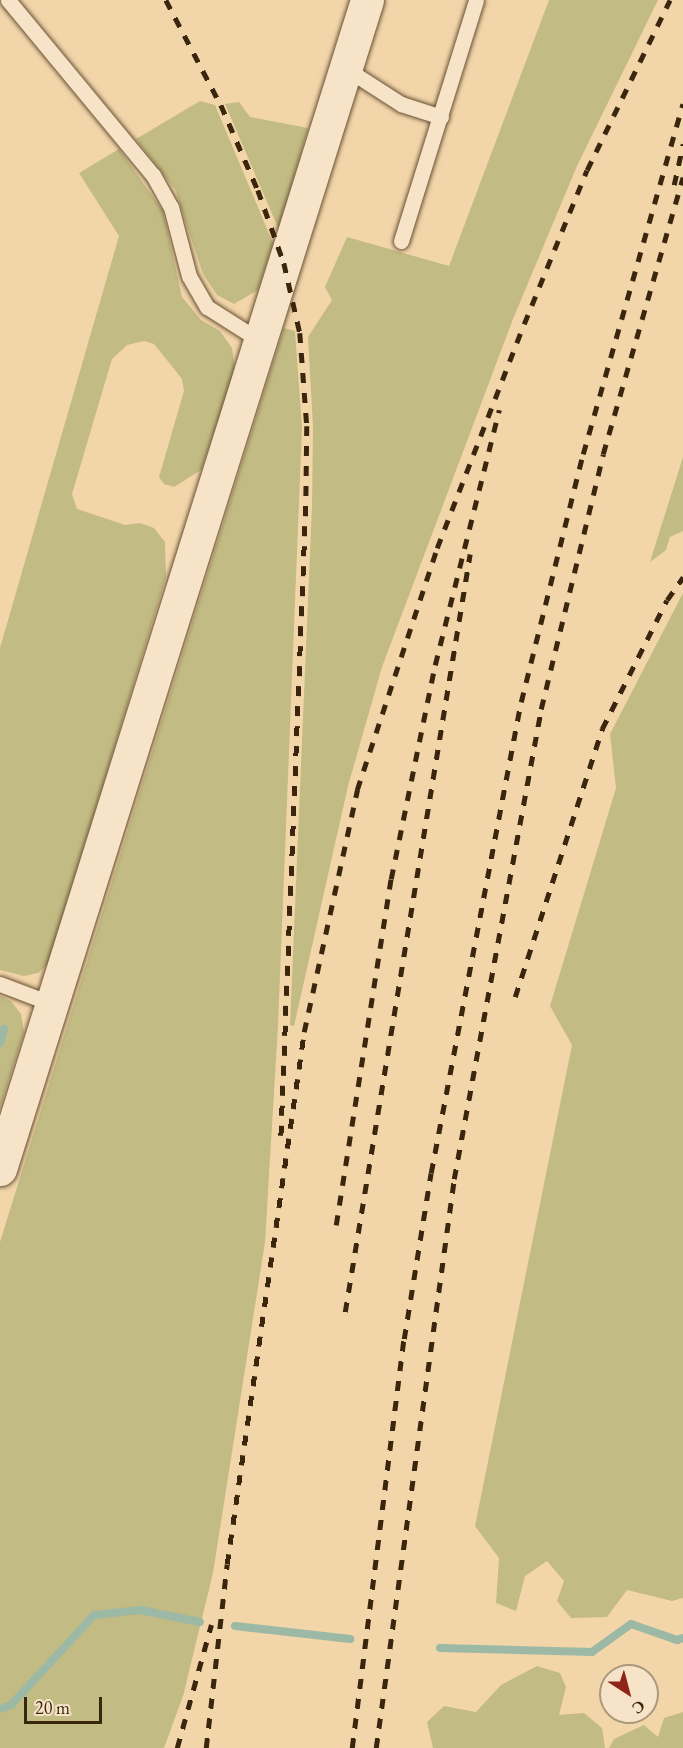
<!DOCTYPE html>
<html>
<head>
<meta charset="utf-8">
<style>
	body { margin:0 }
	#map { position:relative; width:683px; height:1748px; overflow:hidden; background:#f3d5aa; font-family:"EB Garamond",serif }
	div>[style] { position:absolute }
	.green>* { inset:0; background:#c3bb84 }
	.stream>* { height:8px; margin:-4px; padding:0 4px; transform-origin:4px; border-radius:4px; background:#9cb9a5 }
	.roads { filter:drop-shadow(0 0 2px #685234) drop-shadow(0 0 2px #685234) }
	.service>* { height:15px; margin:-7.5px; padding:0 7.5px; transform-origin:7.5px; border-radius:7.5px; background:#f7e4c8 }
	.tertiary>* { height:33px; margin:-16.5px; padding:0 16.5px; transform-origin:16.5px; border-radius:16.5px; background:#f7e4c8 }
	.rail>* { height:4.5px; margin-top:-2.25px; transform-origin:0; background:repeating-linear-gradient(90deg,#39260d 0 10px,transparent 0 20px) }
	span { translate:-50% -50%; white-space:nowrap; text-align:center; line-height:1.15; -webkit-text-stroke:4.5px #f7e4c8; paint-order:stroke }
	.north { position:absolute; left:599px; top:1664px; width:60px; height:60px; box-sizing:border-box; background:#f7e4c8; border:2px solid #ab987d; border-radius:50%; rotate:144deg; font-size:16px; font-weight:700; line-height:24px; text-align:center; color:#39260d }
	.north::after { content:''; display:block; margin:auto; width:21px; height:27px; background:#8f2418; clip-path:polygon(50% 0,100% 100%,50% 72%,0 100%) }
	.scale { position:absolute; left:24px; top:1697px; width:78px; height:27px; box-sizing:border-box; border:3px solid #39260d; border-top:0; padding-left:8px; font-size:18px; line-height:21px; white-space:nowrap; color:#39260d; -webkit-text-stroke:4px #f7e4c8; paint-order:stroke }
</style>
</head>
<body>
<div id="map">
	<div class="green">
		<i style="clip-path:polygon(549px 0,658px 0,577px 166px,513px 319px,382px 667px,348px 786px,294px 1026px,290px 1025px,312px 506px,313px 427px,308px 337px,332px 300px,325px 287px,347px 237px,449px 266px)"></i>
		<i style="clip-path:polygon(200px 101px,215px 105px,273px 243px,258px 290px,234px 304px,217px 295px,203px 274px,175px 189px,136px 139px)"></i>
		<i style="clip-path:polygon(239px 102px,250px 117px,308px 128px,279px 230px,225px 104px)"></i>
		<i style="clip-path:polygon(119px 149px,163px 211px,182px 297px,201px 320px,220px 331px,232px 348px,235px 370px,201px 470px,174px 487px,164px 484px,159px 477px,184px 391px,182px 379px,154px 344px,144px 341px,127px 345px,112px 359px,72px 494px,77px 509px,125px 525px,140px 523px,154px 528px,165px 542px,166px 577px,49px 963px,38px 973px,24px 976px,0 970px,0 648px,119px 236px,79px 173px)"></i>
		<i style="clip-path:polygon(284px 328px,295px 331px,302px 427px,278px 1026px,265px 1242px,213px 1573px,183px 1696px,164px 1748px,0 1748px,0 1242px)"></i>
		<i style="clip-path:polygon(683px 457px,683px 531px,670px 537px,666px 550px,650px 562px)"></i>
		<i style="clip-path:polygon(683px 593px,683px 1598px,672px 1601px,627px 1590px,607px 1617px,571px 1618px,557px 1601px,564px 1581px,547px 1561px,525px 1576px,516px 1611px,496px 1603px,499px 1558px,475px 1526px,572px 1045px,550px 1006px,616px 788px,610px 734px)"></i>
		<i style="clip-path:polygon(0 996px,11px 1001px,21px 1014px,24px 1032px,0 1107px)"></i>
		<i style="clip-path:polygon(537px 1666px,560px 1673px,566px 1687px,559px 1715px,584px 1713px,602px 1728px,605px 1748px,433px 1748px,427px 1722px,444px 1706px,476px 1712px,501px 1685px)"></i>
		<i style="clip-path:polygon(683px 1712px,683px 1748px,609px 1748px,614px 1739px,644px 1725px,658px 1737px,664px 1718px)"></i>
	</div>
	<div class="stream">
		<i style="left:0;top:1043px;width:15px;rotate:-74deg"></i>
		<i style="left:235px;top:1626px;width:116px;rotate:6.4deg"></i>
		<i style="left:440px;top:1648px;width:152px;rotate:1.5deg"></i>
		<i style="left:592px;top:1652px;width:48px;rotate:-35.7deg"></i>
		<i style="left:631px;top:1624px;width:49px;rotate:19.2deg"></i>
		<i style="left:677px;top:1640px;width:6px;rotate:-18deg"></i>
		<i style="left:0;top:1709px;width:12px;rotate:-20deg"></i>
		<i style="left:11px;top:1705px;width:122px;rotate:-47.3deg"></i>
		<i style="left:94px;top:1615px;width:46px;rotate:-6.2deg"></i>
		<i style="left:140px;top:1610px;width:61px;rotate:11.3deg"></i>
	</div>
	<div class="roads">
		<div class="service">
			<i style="left:8px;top:0;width:227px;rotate:50.4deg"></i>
			<i style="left:153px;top:175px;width:37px;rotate:61deg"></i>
			<i style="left:171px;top:207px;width:71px;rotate:75.4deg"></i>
			<i style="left:189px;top:276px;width:36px;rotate:60deg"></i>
			<i style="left:207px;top:307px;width:62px;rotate:32.4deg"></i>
			<i style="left:345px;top:68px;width:67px;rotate:32.7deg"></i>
			<i style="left:401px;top:104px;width:42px;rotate:18deg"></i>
			<i style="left:401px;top:241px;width:252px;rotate:-72.7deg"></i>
			<i style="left:0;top:984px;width:57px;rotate:20.7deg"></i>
		</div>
		<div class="tertiary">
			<i style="left:0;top:1169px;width:1225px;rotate:-72.57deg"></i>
		</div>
	</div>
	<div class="rail">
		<i style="left:166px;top:0;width:119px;rotate:62.4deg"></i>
		<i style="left:221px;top:105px;width:93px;rotate:66.5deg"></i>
		<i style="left:258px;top:190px;width:77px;rotate:70.4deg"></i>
		<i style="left:284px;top:263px;width:72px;rotate:77.1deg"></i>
		<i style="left:300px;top:333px;width:93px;rotate:85.7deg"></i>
		<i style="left:307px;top:426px;width:80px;rotate:90.7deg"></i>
		<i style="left:306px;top:506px;width:634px;rotate:92.26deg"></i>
		<i style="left:674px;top:185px;width:42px;rotate:-77.6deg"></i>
		<i style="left:515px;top:997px;width:282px;rotate:-72deg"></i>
		<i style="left:602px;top:729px;width:144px;rotate:-63.3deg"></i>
		<i style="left:667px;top:600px;width:28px;rotate:-55deg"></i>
		<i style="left:336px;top:1225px;width:350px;rotate:-81deg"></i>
		<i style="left:391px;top:879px;width:218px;rotate:-78.4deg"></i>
		<i style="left:435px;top:665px;width:263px;rotate:-75.9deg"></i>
		<i style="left:345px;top:1312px;width:768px;rotate:-80.64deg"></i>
		<i style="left:177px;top:1748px;width:128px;rotate:-74.5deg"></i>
		<i style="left:206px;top:1748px;width:185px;rotate:-83.5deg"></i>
		<i style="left:227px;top:1564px;width:538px;rotate:-81.76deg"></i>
		<i style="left:304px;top:1032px;width:248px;rotate:-77.6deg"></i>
		<i style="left:357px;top:790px;width:255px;rotate:-71.7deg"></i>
		<i style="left:437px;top:548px;width:240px;rotate:-68.8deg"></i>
		<i style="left:524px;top:324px;width:166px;rotate:-67.8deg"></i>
		<i style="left:587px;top:170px;width:189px;rotate:-64deg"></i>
		<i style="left:352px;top:1748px;width:412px;rotate:-82.8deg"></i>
		<i style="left:404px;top:1339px;width:168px;rotate:-80.8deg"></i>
		<i style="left:431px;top:1173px;width:480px;rotate:-79.2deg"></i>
		<i style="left:521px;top:702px;width:256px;rotate:-76deg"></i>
		<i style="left:583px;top:454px;width:364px;rotate:-74.1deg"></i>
		<i style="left:376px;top:1748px;width:574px;rotate:-82.19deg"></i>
		<i style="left:454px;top:1179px;width:478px;rotate:-79.5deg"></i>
		<i style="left:541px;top:709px;width:262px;rotate:-76.3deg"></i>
		<i style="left:603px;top:454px;width:288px;rotate:-73.9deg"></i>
	</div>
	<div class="north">С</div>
	<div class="scale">20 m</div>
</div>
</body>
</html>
